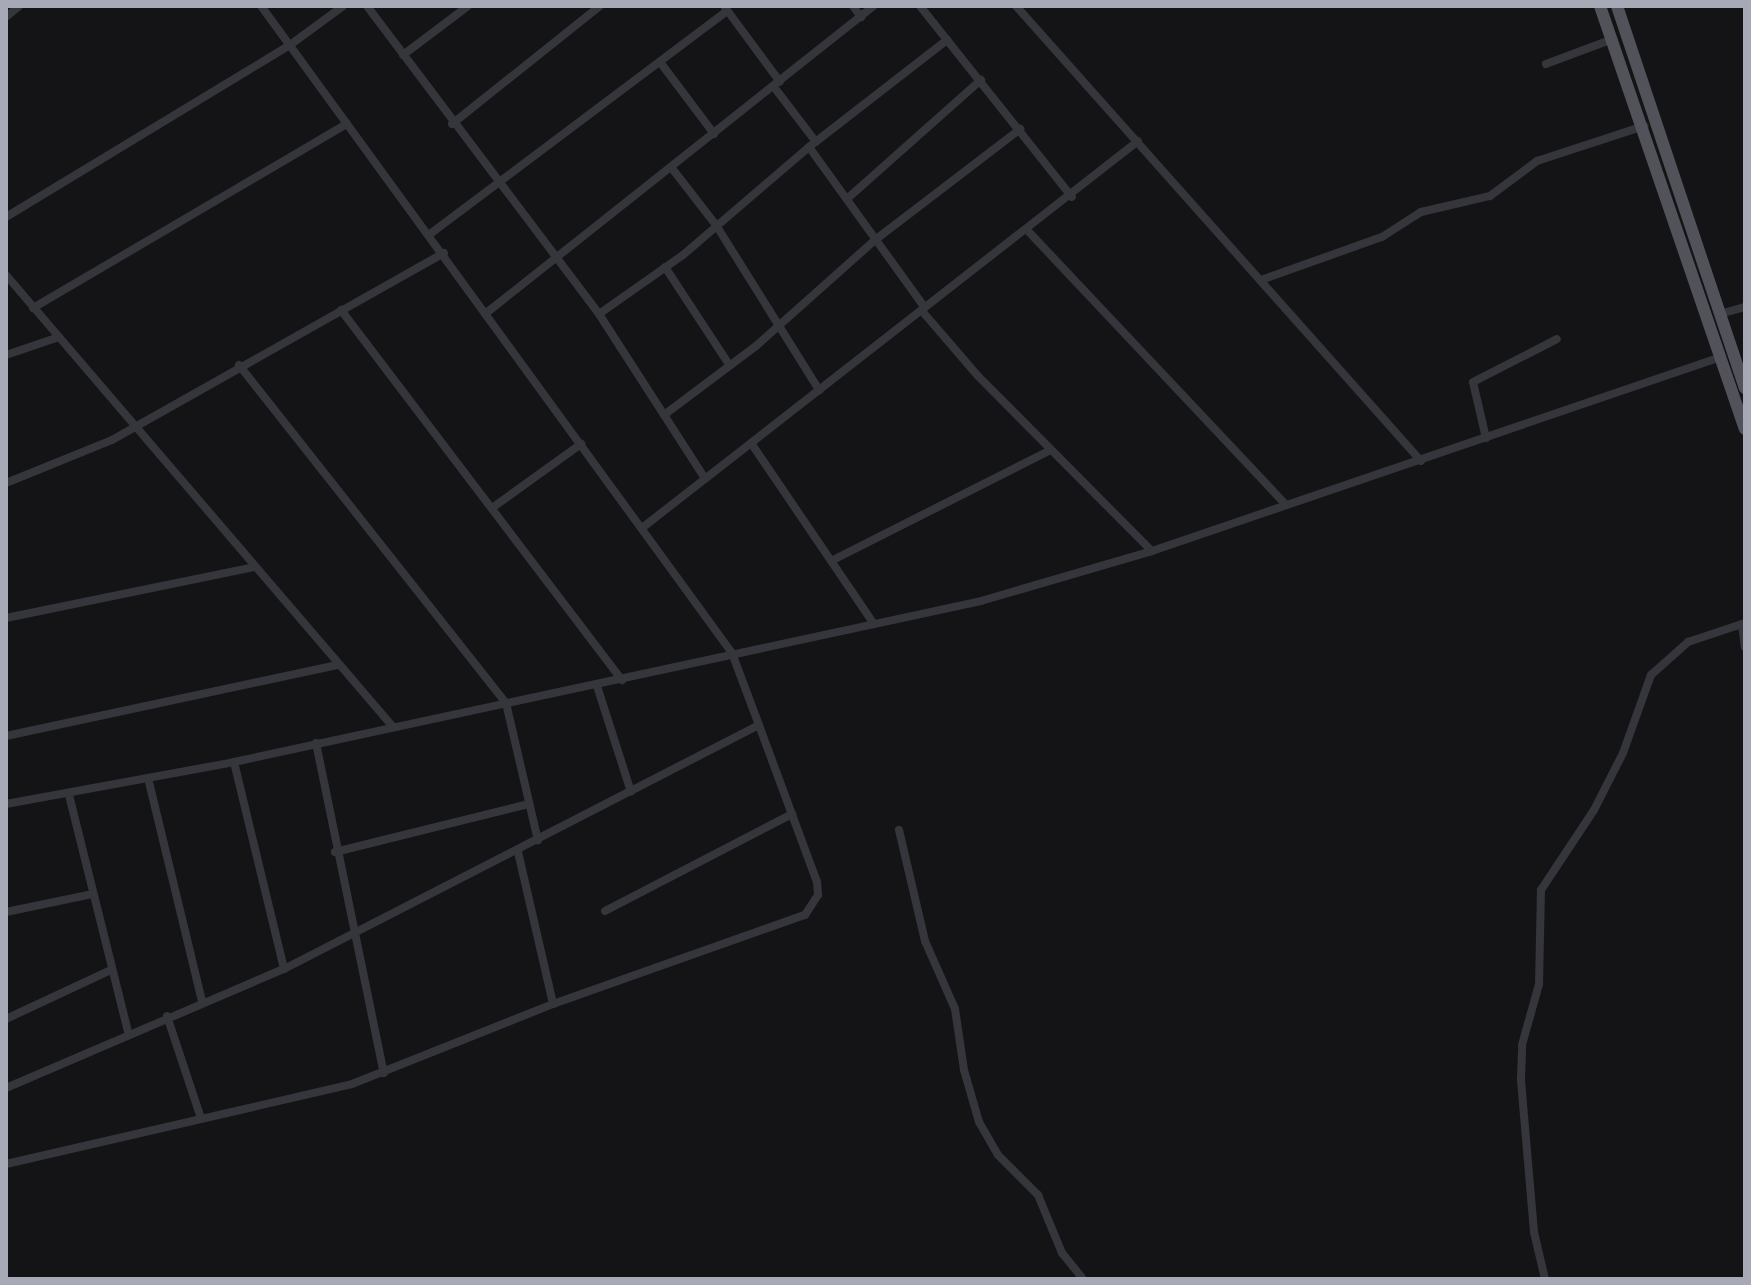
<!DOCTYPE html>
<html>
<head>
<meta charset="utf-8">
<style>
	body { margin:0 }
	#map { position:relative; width:1751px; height:1285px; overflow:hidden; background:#141416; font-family:"Noto Sans",sans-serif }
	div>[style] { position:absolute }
	.minor>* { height:8px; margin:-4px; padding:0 4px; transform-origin:4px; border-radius:4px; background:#35363b }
	.primary>* { height:12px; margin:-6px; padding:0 6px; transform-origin:6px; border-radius:6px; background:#51525a }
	span { translate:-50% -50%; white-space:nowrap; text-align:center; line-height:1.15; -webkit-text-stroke:8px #100f11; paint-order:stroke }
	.frame { position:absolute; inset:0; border:8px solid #a6aab7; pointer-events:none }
</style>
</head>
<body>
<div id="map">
	<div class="minor">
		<i style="left:367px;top:6px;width:386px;rotate:53deg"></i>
		<i style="left:599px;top:314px;width:194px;rotate:57.2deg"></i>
		<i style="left:724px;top:6px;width:94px;rotate:53.6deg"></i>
		<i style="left:853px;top:6px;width:14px;rotate:54deg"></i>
		<i style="left:920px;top:6px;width:244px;rotate:51.5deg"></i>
		<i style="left:1016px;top:6px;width:609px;rotate:48.33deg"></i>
		<i style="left:6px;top:17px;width:17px;rotate:-40deg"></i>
		<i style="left:403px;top:55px;width:81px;rotate:-37deg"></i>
		<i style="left:660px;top:62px;width:90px;rotate:53.1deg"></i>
		<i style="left:1546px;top:64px;width:72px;rotate:-20.5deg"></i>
		<i style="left:774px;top:87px;width:69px;rotate:52.6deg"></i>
		<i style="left:452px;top:124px;width:189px;rotate:-38.6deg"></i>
		<i style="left:809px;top:147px;width:198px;rotate:54.2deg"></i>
		<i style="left:671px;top:167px;width:73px;rotate:52.2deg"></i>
		<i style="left:716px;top:225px;width:195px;rotate:58deg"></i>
		<i style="left:848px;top:198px;width:178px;rotate:-41.6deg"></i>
		<i style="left:6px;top:217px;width:332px;rotate:-31.2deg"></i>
		<i style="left:290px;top:45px;width:66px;rotate:-36.3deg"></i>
		<i style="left:1028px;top:231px;width:376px;rotate:46.7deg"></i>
		<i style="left:430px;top:234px;width:371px;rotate:-36.9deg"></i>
		<i style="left:665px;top:267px;width:118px;rotate:56.7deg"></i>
		<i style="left:6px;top:275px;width:595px;rotate:49.43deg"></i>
		<i style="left:1261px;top:280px;width:128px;rotate:-19.6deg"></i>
		<i style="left:1382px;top:237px;width:46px;rotate:-32.7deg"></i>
		<i style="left:1421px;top:212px;width:71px;rotate:-13.1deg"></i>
		<i style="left:1490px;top:196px;width:59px;rotate:-36.7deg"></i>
		<i style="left:1537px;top:161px;width:113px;rotate:-18.1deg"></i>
		<i style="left:33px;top:308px;width:364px;rotate:-30.4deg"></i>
		<i style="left:341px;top:310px;width:465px;rotate:52.8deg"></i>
		<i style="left:922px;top:311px;width:86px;rotate:49.3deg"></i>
		<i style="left:978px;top:376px;width:247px;rotate:45.2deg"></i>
		<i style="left:485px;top:314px;width:496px;rotate:-38.4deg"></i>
		<i style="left:599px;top:314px;width:103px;rotate:-35.1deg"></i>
		<i style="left:683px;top:255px;width:166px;rotate:-40.6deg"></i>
		<i style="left:809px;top:147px;width:175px;rotate:-37.8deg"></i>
		<i style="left:1720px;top:314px;width:26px;rotate:-16deg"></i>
		<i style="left:6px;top:355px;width:56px;rotate:-18.8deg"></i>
		<i style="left:239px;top:365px;width:431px;rotate:51.7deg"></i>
		<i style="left:506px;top:703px;width:141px;rotate:76.9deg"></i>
		<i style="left:664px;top:415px;width:115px;rotate:-36.9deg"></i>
		<i style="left:756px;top:346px;width:159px;rotate:-41.7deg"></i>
		<i style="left:875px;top:240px;width:183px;rotate:-37.4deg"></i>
		<i style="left:1486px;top:438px;width:57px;rotate:-103.1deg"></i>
		<i style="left:1473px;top:382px;width:94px;rotate:-27.1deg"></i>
		<i style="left:751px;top:443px;width:219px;rotate:55.8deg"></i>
		<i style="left:6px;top:483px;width:114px;rotate:-22.1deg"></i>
		<i style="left:112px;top:440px;width:381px;rotate:-29.4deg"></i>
		<i style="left:492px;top:508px;width:110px;rotate:-35.7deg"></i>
		<i style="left:642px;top:528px;width:629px;rotate:-37.96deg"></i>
		<i style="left:833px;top:560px;width:244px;rotate:-26.8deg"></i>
		<i style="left:6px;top:618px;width:253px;rotate:-11.6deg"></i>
		<i style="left:1742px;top:624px;width:23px;rotate:83deg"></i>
		<i style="left:597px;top:686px;width:111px;rotate:72.2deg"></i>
		<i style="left:6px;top:736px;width:340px;rotate:-12.1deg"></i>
		<i style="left:316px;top:743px;width:337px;rotate:78.4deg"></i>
		<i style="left:234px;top:762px;width:213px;rotate:76.4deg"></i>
		<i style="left:148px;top:778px;width:230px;rotate:76.4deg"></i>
		<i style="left:69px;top:795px;width:243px;rotate:76deg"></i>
		<i style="left:6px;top:804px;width:232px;rotate:-10.4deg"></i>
		<i style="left:234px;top:762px;width:764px;rotate:-12.16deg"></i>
		<i style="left:981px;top:601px;width:178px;rotate:-16.3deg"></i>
		<i style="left:1152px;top:551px;width:601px;rotate:-18.83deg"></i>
		<i style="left:899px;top:830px;width:114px;rotate:76.8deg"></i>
		<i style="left:925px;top:941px;width:74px;rotate:66.2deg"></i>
		<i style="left:955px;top:1009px;width:62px;rotate:81.6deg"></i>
		<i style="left:964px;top:1070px;width:54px;rotate:73.9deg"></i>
		<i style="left:979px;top:1122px;width:38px;rotate:60deg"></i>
		<i style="left:998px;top:1155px;width:57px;rotate:45deg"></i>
		<i style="left:1038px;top:1195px;width:63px;rotate:67.5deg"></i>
		<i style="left:1062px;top:1253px;width:33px;rotate:51deg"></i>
		<i style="left:335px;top:852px;width:200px;rotate:-13.9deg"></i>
		<i style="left:518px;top:852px;width:156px;rotate:77deg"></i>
		<i style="left:605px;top:911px;width:211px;rotate:-27.4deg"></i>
		<i style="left:6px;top:912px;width:89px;rotate:-11.7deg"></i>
		<i style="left:167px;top:1016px;width:108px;rotate:71.6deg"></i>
		<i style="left:6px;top:1019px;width:116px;rotate:-25deg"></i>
		<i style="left:6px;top:1088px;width:302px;rotate:-23.2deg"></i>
		<i style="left:284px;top:969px;width:534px;rotate:-27.19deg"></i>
		<i style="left:759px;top:725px;width:77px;rotate:-110.6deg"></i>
		<i style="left:732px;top:653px;width:800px;rotate:-126.05deg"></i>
		<i style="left:6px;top:1164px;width:355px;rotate:-13deg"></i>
		<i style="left:352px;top:1084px;width:216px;rotate:-21.7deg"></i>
		<i style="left:553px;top:1004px;width:267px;rotate:-19.5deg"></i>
		<i style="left:805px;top:915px;width:24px;rotate:-57deg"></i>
		<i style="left:818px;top:895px;width:13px;rotate:-94deg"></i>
		<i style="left:817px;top:882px;width:167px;rotate:-110.3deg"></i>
		<i style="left:1545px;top:1279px;width:48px;rotate:-103.2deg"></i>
		<i style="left:1534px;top:1232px;width:153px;rotate:-94.9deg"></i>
		<i style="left:1521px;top:1080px;width:35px;rotate:-88deg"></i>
		<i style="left:1522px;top:1045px;width:63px;rotate:-74.4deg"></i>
		<i style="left:1539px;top:984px;width:94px;rotate:-88.8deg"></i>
		<i style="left:1541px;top:890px;width:96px;rotate:-56.5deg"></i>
		<i style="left:1594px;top:810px;width:64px;rotate:-63deg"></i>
		<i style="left:1623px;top:753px;width:83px;rotate:-70.3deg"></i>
		<i style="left:1651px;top:675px;width:50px;rotate:-41.7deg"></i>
		<i style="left:1688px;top:642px;width:60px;rotate:-18.4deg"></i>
	</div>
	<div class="primary">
		<i style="left:1600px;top:6px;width:447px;rotate:71.1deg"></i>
		<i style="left:1617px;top:6px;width:403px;rotate:71.5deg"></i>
	</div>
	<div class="frame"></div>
</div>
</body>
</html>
